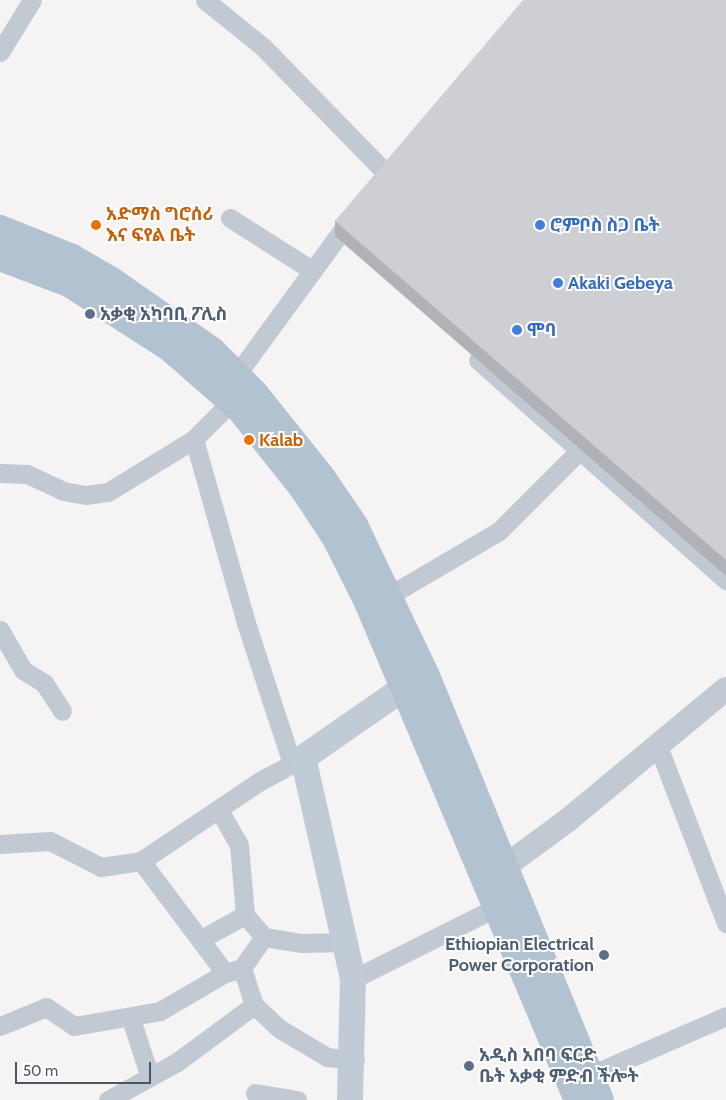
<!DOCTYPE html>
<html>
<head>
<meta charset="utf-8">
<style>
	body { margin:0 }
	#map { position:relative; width:726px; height:1100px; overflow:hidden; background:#f5f3f3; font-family:Cabin,"Noto Sans Ethiopic",sans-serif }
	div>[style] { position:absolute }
	.minor>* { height:19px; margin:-9.5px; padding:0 9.5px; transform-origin:9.5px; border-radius:9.5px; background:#c1cad2 }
	.tertiary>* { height:24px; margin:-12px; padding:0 12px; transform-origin:12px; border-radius:12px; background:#c1cad2 }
	.secondary>* { height:26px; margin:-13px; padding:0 13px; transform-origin:13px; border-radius:13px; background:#c1cbd6 }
	.primary>* { height:28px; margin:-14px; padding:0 14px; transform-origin:14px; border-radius:14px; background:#b3c2d1 }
	.wall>* { inset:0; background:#b0b2b7 }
	.building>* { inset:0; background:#cdcfd5 }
	.dots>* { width:14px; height:14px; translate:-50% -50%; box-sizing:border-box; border:2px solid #fff; border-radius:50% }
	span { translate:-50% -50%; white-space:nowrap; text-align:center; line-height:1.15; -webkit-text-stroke:4px #fff; paint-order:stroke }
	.food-label { font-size:18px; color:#c56008; font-weight:700 }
	.left { translate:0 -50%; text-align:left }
	.shop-label { font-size:18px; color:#366cbe; font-weight:700 }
	.service-label { font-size:18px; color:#4e5e75; font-weight:700 }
	.right { translate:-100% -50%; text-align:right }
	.scale { position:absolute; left:15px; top:1062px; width:136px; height:22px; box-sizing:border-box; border:2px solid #4a5661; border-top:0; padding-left:6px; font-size:15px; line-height:18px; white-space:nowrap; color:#4a5661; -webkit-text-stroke:4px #fff; paint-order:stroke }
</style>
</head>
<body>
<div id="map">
	<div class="minor">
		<i style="left:205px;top:0;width:75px;rotate:39deg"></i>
		<i style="left:263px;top:47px;width:179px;rotate:45.7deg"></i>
		<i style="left:0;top:52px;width:61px;rotate:-58.4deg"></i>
		<i style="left:230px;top:218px;width:95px;rotate:32.5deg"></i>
		<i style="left:478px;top:360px;width:332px;rotate:41.6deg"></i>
		<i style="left:237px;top:374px;width:193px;rotate:-53.8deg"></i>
		<i style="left:231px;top:402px;width:52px;rotate:135deg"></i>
		<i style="left:194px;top:439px;width:191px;rotate:74.2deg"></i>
		<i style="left:246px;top:623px;width:148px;rotate:71.9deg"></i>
		<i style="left:0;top:473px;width:27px;rotate:2deg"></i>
		<i style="left:27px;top:474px;width:40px;rotate:25deg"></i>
		<i style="left:63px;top:491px;width:23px;rotate:10deg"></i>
		<i style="left:86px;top:495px;width:22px;rotate:-8deg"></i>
		<i style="left:108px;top:492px;width:101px;rotate:-31.6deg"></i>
		<i style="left:390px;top:595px;width:126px;rotate:-30.4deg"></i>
		<i style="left:499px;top:531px;width:127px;rotate:-45deg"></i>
		<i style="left:0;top:630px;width:46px;rotate:60.1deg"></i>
		<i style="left:23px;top:670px;width:25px;rotate:32deg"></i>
		<i style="left:44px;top:683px;width:33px;rotate:57deg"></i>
		<i style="left:658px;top:746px;width:190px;rotate:69deg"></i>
		<i style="left:219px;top:810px;width:40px;rotate:60.3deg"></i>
		<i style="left:239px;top:845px;width:70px;rotate:85.1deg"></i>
		<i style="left:245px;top:915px;width:29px;rotate:49deg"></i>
		<i style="left:264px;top:937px;width:37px;rotate:9deg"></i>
		<i style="left:301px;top:943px;width:47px;rotate:-1.2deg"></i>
		<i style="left:0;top:844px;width:50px;rotate:-3.4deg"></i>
		<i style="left:50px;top:841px;width:57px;rotate:27deg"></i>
		<i style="left:101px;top:867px;width:40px;rotate:-8.5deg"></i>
		<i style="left:141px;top:861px;width:143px;rotate:-33.9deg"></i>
		<i style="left:260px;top:781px;width:49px;rotate:-28.1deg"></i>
		<i style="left:141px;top:861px;width:140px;rotate:53.1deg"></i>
		<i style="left:203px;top:938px;width:48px;rotate:-28.7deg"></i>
		<i style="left:242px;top:968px;width:39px;rotate:72deg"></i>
		<i style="left:254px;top:1005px;width:35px;rotate:43deg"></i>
		<i style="left:280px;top:1029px;width:55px;rotate:30.8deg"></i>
		<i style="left:327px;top:1057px;width:28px;rotate:6deg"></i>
		<i style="left:353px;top:979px;width:161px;rotate:-26.6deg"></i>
		<i style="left:131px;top:1019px;width:61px;rotate:71.9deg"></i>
		<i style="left:0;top:1026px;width:50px;rotate:-22.4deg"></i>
		<i style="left:46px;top:1007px;width:34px;rotate:34deg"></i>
		<i style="left:74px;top:1026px;width:87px;rotate:-9.9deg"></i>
		<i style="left:160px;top:1011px;width:75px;rotate:-30.3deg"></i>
		<i style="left:225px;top:973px;width:18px;rotate:-16deg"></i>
		<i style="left:242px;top:968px;width:38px;rotate:-55deg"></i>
		<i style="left:579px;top:1080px;width:160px;rotate:-23.5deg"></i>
		<i style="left:255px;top:1093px;width:43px;rotate:9.5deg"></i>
		<i style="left:108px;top:1100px;width:79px;rotate:-28.8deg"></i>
		<i style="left:177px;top:1062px;width:96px;rotate:-36.5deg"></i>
	</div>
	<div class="tertiary">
		<i style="left:489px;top:878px;width:98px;rotate:-36.3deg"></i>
		<i style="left:568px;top:820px;width:205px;rotate:-39.7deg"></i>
	</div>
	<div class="secondary">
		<i style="left:350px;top:1100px;width:121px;rotate:-88.6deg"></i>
		<i style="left:353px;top:979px;width:227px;rotate:-102.7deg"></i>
		<i style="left:303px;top:758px;width:124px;rotate:-34.8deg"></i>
	</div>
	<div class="primary">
		<i style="left:0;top:229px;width:78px;rotate:21.9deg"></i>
		<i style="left:72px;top:258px;width:44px;rotate:30.1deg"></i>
		<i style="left:110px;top:280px;width:124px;rotate:34.8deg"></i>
		<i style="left:212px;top:351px;width:59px;rotate:45deg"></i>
		<i style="left:254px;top:393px;width:109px;rotate:51.3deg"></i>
		<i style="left:322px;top:478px;width:57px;rotate:55.8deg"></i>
		<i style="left:354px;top:525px;width:167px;rotate:64.5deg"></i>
		<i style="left:426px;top:676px;width:458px;rotate:67.7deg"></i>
		<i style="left:0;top:257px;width:74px;rotate:20.6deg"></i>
		<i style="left:69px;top:283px;width:119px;rotate:32.6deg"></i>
		<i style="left:169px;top:347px;width:94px;rotate:41.1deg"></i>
		<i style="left:240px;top:409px;width:101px;rotate:51.4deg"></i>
		<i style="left:303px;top:488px;width:60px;rotate:56.6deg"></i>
		<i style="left:336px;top:538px;width:72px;rotate:63.4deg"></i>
		<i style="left:368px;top:602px;width:540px;rotate:67.14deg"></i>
	</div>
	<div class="wall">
		<i style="clip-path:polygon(726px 0,726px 576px,335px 236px,335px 221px)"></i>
	</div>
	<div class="building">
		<i style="clip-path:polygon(523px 0,726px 0,726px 560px,335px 221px)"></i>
	</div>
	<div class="dots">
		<i style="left:96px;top:225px;background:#e8710a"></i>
		<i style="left:540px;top:225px;background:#3f7fe0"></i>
		<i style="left:558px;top:283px;background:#3f7fe0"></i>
		<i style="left:90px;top:314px;background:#5c6f8a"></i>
		<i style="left:517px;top:330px;background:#3f7fe0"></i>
		<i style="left:249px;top:440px;background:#e8710a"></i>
		<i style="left:604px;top:955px;background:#5c6f8a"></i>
		<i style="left:469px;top:1066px;background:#5c6f8a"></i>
	</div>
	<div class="food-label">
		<span class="left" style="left:106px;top:225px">አድማስ ግሮሰሪ<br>እና ፍየል ቤት</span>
		<span class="left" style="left:259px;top:440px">Kalab</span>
	</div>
	<div class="shop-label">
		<span class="left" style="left:550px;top:225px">ሮምቦስ ስጋ ቤት</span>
		<span class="left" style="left:568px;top:283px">Akaki Gebeya</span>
		<span class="left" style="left:527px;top:330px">ሞባ</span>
	</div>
	<div class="service-label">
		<span class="left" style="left:100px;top:314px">አቃቂ አካባቢ ፖሊስ</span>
		<span class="right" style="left:594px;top:955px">Ethiopian Electrical<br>Power Corporation</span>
		<span class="left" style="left:479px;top:1066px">አዲስ አበባ ፍርድ<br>ቤት አቃቂ ምድብ ችሎት</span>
	</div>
	<div class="scale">50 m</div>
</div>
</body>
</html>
